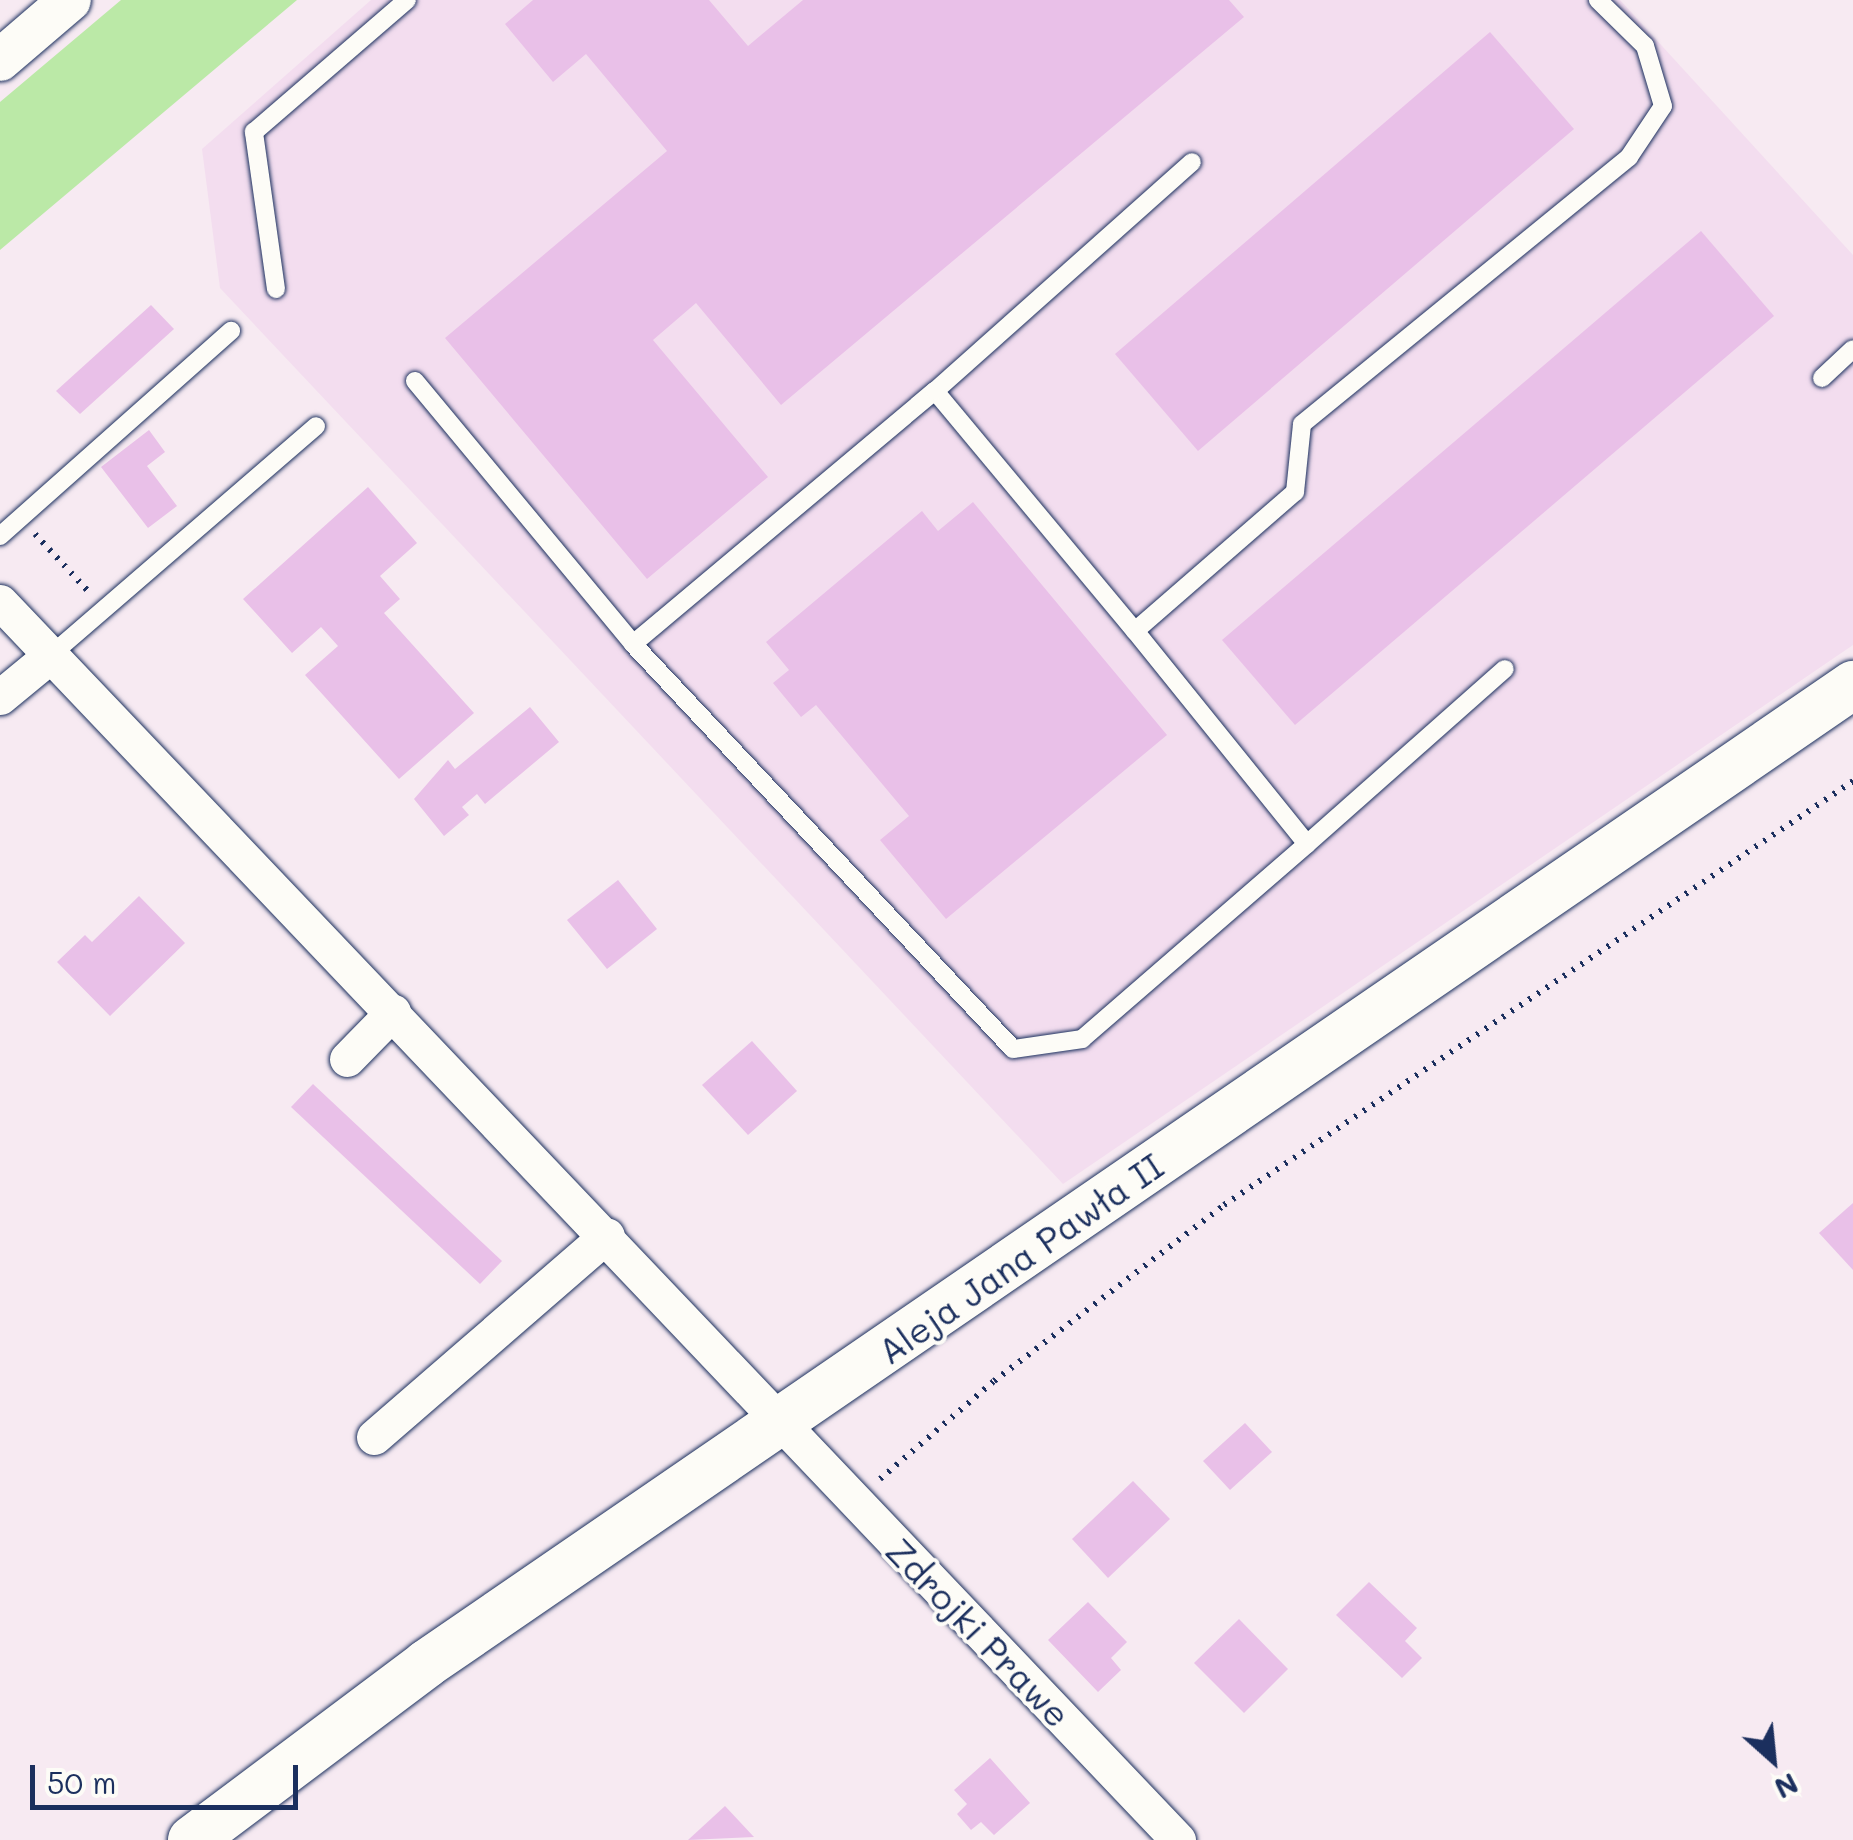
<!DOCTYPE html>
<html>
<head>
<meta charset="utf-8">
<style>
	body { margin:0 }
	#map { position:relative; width:1853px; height:1840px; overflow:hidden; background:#f7eaf2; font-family:Mali,sans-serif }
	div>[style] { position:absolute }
	.built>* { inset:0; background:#f3ddef }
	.green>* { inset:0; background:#bbe9a7 }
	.building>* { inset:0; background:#e9c0e8 }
	.path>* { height:6px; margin-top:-3px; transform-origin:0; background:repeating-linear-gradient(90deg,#1b2f5e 0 2.5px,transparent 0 10.5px) }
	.roads { filter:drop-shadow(0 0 2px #1b2f5e) drop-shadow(0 0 2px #1b2f5e) }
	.service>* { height:18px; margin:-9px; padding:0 9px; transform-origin:9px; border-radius:9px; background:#fdfcf7 }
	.minor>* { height:35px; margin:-17.5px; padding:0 17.5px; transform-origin:17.5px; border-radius:17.5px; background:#fdfcf7 }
	.tertiary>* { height:42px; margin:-21px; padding:0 21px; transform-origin:21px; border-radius:21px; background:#fdfcf7 }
	.secondary>* { height:48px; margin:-24px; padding:0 24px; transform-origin:24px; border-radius:24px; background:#fdfcf7 }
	span { translate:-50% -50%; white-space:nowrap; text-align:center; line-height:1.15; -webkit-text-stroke:8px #fdfcf7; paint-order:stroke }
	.street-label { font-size:35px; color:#1b2f5e }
	.north { position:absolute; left:1723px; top:1710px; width:100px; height:100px; -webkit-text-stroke:8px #fdfcf7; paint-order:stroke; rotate:153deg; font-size:28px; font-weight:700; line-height:40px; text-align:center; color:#1b2f5e }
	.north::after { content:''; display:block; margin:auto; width:35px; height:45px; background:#1b2f5e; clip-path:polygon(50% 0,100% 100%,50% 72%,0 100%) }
	.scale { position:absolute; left:30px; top:1765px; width:268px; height:45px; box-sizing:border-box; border:5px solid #1b2f5e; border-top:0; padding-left:12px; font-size:30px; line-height:35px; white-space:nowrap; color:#1b2f5e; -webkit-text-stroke:8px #fdfcf7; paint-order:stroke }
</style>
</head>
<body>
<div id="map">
	<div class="built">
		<i style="clip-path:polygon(371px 0,1620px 0,1853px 255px,1853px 645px,1063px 1184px,220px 288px,202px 149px)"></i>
	</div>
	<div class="green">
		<i style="clip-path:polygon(121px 0,297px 0,0 250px,0 102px)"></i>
	</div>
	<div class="building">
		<i style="clip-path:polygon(533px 0,709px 0,748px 46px,803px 0,1229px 0,1244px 17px,781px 405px,696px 303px,653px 340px,768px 477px,647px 579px,445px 338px,667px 151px,586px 54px,553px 82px,505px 24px)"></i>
		<i style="clip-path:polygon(1490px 32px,1574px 129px,1198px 451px,1115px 354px)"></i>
		<i style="clip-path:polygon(1701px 231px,1774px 316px,1295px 725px,1222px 640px)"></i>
		<i style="clip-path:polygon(151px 305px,174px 329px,80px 414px,56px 391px)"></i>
		<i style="clip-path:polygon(149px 430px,165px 452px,147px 466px,177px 506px,148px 528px,101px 467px)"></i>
		<i style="clip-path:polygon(368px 487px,417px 543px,380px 576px,400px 599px,384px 613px,474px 713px,399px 779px,305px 675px,338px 646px,321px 627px,292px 653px,243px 599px)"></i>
		<i style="clip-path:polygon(973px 502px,1167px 735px,946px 919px,880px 840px,909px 816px,816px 705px,801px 717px,773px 683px,789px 670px,766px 642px,922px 511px,938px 531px)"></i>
		<i style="clip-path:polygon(530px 707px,559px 742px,485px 804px,477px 794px,462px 807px,469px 815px,444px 836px,414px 799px,448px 760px,455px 769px)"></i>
		<i style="clip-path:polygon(618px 880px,657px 929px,607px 969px,567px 920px)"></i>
		<i style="clip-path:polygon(139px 896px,185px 943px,110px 1016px,57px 962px,85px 935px,92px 942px)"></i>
		<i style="clip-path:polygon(752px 1041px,797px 1091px,748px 1135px,702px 1085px)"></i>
		<i style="clip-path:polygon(313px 1084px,502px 1261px,480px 1284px,291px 1107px)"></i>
		<i style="clip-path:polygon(1853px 1203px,1853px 1270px,1819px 1233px)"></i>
		<i style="clip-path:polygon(1245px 1423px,1272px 1452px,1230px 1490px,1203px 1461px)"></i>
		<i style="clip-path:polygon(1133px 1481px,1170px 1519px,1108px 1578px,1072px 1539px)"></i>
		<i style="clip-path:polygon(1369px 1582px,1417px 1628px,1405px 1641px,1422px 1658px,1402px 1678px,1336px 1615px)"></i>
		<i style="clip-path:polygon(1088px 1602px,1127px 1642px,1111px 1658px,1121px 1670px,1098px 1692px,1048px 1640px)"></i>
		<i style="clip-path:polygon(1239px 1619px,1288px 1669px,1244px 1713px,1194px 1663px)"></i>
		<i style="clip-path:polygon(990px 1758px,1030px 1803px,994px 1835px,981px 1822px,971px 1830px,957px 1814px,967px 1804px,954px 1790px)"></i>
		<i style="clip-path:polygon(725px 1806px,754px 1837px,688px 1840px)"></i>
	</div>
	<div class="path">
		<i style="left:35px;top:534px;width:78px;rotate:47.1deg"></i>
		<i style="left:880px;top:1479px;width:150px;rotate:-40.7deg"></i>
		<i style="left:994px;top:1381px;width:290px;rotate:-37.4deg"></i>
		<i style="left:1224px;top:1205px;width:759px;rotate:-33.98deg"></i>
	</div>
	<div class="roads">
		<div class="service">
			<i style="left:276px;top:289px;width:159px;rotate:-98deg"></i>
			<i style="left:254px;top:132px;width:202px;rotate:-40.8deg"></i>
			<i style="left:1822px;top:378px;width:42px;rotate:-43.1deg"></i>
			<i style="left:415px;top:381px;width:342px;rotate:50.3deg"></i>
			<i style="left:633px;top:644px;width:394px;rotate:-40deg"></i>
			<i style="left:935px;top:391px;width:312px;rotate:50.2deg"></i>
			<i style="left:1135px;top:631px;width:212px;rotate:-41deg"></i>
			<i style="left:1295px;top:492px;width:68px;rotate:-84.1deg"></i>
			<i style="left:1302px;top:424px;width:422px;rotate:-39.2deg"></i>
			<i style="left:1629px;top:157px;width:61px;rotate:-56.3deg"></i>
			<i style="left:1663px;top:106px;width:63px;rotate:-106.7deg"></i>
			<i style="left:1645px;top:46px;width:66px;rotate:-135.6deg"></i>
			<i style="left:935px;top:391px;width:344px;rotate:-41.7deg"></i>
			<i style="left:0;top:536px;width:309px;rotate:-41.6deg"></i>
			<i style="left:633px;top:644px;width:555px;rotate:46.82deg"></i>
			<i style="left:1013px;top:1049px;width:70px;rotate:-8.2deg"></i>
			<i style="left:1082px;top:1039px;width:298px;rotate:-40.9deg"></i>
			<i style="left:1307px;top:844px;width:274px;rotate:-128.9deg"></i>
			<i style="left:51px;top:655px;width:350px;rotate:-40.8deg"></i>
			<i style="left:1307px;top:844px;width:264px;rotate:-41.5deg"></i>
		</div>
		<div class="minor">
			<i style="left:0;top:602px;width:1709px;rotate:46.42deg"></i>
			<i style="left:0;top:697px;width:66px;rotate:-39.5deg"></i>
			<i style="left:347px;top:1059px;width:66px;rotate:-45.6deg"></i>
			<i style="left:374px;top:1437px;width:308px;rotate:-40.9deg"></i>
		</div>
		<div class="tertiary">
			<i style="left:0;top:60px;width:92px;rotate:-40.6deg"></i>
		</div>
		<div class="secondary">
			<i style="left:192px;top:1840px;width:293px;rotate:-36.9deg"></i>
			<i style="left:426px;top:1664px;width:1731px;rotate:-34.45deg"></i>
		</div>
	</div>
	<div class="street-label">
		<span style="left:1020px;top:1258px;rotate:-35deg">Aleja Jana Pawła II</span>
		<span style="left:979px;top:1632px;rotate:46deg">Zdrojki Prawe</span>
	</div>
	<div class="north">N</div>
	<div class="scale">50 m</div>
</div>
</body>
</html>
